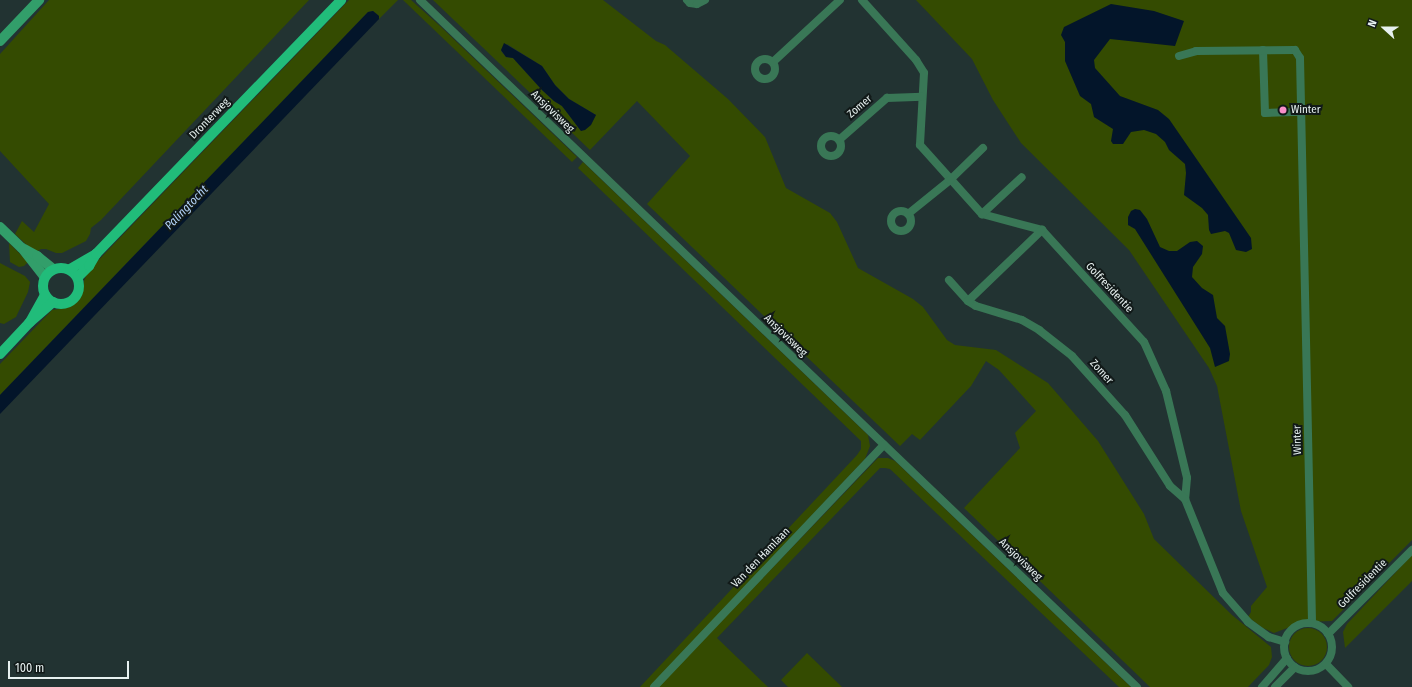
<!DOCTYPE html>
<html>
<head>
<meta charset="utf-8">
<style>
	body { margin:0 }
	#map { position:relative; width:1412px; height:687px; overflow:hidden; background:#223332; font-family:"Fira Sans Condensed",sans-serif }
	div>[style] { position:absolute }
	.green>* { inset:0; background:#344b01 }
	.round { border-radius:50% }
	.water>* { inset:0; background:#03152a }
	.street>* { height:8px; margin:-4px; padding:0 4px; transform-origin:4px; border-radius:4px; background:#397756 }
	.street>.ring { margin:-4px; padding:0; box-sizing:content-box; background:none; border:8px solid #397756; border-radius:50% }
	.secondary>* { height:10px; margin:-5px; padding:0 5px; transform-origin:5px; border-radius:5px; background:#329e6a }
	.primary>* { height:10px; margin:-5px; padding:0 5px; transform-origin:5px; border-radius:5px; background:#21bc7a }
	.primary>.ring { margin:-5px; padding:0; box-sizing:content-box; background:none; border:10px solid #21bc7a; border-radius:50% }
	.dots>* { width:11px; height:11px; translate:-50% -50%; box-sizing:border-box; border:2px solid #111918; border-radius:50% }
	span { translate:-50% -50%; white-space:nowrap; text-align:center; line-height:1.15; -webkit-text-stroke:4px #111918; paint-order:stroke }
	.street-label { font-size:11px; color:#e7f1f0 }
	.poi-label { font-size:11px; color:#e7f1f0 }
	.left { translate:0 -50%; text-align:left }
	.water-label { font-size:12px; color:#b2d2f7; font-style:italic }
	.north { position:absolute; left:1364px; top:8px; width:40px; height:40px; -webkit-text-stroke:3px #111918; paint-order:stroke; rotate:291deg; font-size:11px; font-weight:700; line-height:16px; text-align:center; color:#e7f1f0 }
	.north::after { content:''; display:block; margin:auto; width:14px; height:18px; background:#e7f1f0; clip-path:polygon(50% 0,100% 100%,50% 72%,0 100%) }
	.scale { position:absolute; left:8px; top:661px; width:121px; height:18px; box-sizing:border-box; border:2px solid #e7f1f0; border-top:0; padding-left:5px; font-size:12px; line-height:14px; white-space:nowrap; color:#e7f1f0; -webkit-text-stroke:3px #111918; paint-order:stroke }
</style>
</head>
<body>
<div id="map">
	<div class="green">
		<i style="clip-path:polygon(49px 0,309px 0,101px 220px,91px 228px,90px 234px,86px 241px,62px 253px,56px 253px,46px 249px,41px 249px,35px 253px,15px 234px,22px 221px,34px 232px,49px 204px,0 151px,0 54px)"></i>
		<i style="clip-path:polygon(349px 0,398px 0,379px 19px,379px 16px,373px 11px,368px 12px,0 395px,0 364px,52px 310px,66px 308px,77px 302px,83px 292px,84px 281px,88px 271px)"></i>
		<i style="clip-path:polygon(403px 0,411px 0,440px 26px,577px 157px,572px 162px)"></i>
		<i style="clip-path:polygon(evenodd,433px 0,603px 0,656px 41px,665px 45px,728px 99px,765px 137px,786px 188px,830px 213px,837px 222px,858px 268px,913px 299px,923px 307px,947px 340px,955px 345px,996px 350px,1048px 383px,1098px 441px,1144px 514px,1154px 539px,1232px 615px,1271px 647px,1272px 657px,1269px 665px,1248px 687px,1150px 687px,964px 508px,1020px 448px,1015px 433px,1036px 411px,999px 370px,986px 361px,971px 386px,920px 440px,912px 434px,900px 446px,647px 204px,690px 156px,637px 101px,590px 150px,433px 0,507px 44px,542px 66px,555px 85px,569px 99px,596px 115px,581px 131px,562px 106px,554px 101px,542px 90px,513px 58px,506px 57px,501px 51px,507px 44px)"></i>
		<i style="clip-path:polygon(916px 0,1412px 0,1412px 540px,1332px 621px,1303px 622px,1274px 633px,1263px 628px,1248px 617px,1251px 612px,1251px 606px,1267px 587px,1241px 511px,1217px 386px,1209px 368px,1129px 250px,1021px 143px,993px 100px,972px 59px)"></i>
		<i style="clip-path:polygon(583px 162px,868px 435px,870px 446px,865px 459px,650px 687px,640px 687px,857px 455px,861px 449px,861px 441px,578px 168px)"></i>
		<i style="clip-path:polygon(9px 243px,28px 262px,24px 266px,19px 267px,10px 262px)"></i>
		<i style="clip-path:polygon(0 263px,25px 276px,30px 282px,28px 292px,16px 317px,4px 324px,0 323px)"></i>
		<i style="clip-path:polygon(878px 458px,888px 458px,895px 461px,1131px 687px,1119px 687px,890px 469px,885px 468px,880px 468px,717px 638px,768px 687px,658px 687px)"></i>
		<i style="clip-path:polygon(1412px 555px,1412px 581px,1345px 648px,1343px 632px,1347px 624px)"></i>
		<i class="round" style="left:1289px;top:628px;width:38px;height:38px"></i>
		<i style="clip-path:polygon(807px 653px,842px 687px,788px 687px,781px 680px)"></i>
	</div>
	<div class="water">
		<i style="clip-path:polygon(1111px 4px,1154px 11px,1184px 21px,1175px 46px,1110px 39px,1094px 60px,1095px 68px,1120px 96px,1158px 110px,1169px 119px,1251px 238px,1252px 249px,1246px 252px,1236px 250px,1229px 233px,1225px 231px,1211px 234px,1209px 230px,1208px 215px,1202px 208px,1184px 195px,1186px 173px,1185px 164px,1169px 150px,1165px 142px,1156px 134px,1144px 130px,1131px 132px,1123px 144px,1113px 144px,1111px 141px,1113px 129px,1094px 117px,1091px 104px,1080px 96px,1065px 61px,1065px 42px,1061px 35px,1064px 27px)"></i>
		<i style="clip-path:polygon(373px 11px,379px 16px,379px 19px,0 414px,0 395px,368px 12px)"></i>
		<i style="clip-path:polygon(504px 43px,542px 66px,555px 85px,569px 99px,596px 115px,591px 125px,585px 130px,581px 131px,562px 106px,554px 101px,542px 90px,513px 58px,506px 57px,501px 50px)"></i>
		<i style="clip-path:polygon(1135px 209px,1140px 210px,1147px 219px,1160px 247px,1169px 251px,1177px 251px,1190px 242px,1197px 241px,1203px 246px,1202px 254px,1193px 267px,1192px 277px,1202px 288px,1213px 295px,1217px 318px,1225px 326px,1230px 354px,1229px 361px,1215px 367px,1210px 348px,1135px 229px,1128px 225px,1128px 217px,1131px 211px)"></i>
	</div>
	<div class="street">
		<i style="left:420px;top:0;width:993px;rotate:43.78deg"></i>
		<i style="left:687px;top:0;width:4px;rotate:45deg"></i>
		<i style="left:690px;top:3px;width:7px;rotate:8deg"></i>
		<i style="left:697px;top:4px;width:9px;rotate:-27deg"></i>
		<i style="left:862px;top:0;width:81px;rotate:48deg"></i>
		<i style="left:916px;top:60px;width:15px;rotate:58deg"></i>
		<i style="left:924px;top:73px;width:72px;rotate:93.2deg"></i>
		<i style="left:920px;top:145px;width:93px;rotate:48.1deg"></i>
		<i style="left:982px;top:214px;width:62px;rotate:14.9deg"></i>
		<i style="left:1042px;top:230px;width:151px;rotate:47.7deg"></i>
		<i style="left:1144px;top:342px;width:54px;rotate:65.8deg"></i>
		<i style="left:1166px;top:391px;width:89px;rotate:76.4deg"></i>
		<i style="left:1187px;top:478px;width:21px;rotate:95deg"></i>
		<i style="left:1185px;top:499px;width:101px;rotate:68deg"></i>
		<i style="left:1223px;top:593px;width:38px;rotate:49deg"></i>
		<i style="left:1248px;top:622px;width:26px;rotate:36deg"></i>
		<i style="left:1269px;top:637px;width:17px;rotate:17deg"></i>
		<i style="left:1263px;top:50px;width:63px;rotate:88.2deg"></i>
		<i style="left:1265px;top:113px;width:37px;rotate:-2deg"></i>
		<i style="left:1179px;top:56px;width:18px;rotate:-16deg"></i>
		<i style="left:1196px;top:51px;width:99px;rotate:-0.6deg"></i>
		<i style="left:1295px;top:50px;width:9px;rotate:58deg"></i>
		<i style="left:1300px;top:58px;width:565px;rotate:88.78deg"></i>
		<i class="ring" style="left:755px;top:59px;width:12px;height:12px"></i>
		<i style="left:773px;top:62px;width:91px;rotate:-42.8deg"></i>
		<i class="ring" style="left:821px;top:136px;width:12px;height:12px"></i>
		<i style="left:839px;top:140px;width:64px;rotate:-41.2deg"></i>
		<i style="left:887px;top:98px;width:35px;rotate:-2deg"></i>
		<i class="ring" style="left:891px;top:211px;width:12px;height:12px"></i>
		<i style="left:908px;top:214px;width:54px;rotate:-39deg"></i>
		<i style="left:950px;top:180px;width:46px;rotate:-44.1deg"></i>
		<i style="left:982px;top:214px;width:54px;rotate:-42.8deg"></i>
		<i style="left:949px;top:280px;width:28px;rotate:48deg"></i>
		<i style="left:968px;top:301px;width:9px;rotate:32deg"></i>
		<i style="left:976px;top:306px;width:48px;rotate:16.9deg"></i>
		<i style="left:1022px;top:320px;width:20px;rotate:30deg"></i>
		<i style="left:1039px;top:330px;width:42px;rotate:38.2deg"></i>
		<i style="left:1072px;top:356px;width:79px;rotate:48.1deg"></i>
		<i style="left:1125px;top:415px;width:84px;rotate:57.6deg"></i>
		<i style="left:1170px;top:486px;width:20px;rotate:41deg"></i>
		<i style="left:968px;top:301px;width:103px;rotate:-43.8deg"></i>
		<i class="ring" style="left:1284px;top:623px;width:40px;height:40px"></i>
		<i style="left:1328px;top:634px;width:119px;rotate:-45deg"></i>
		<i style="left:1326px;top:664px;width:32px;rotate:46deg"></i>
		<i style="left:654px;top:687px;width:334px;rotate:-46.5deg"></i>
		<i style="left:1262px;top:687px;width:38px;rotate:-49deg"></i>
		<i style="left:1275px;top:687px;width:28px;rotate:-45deg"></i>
	</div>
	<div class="secondary">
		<i style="left:0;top:41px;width:57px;rotate:-46.4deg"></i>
		<i style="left:0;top:227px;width:30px;rotate:44deg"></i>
		<i style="left:22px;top:248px;width:37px;rotate:52deg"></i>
		<i style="left:24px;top:249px;width:15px;rotate:28deg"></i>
		<i style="left:37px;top:256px;width:21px;rotate:39deg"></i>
	</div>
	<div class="primary">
		<i class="ring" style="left:43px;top:268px;width:26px;height:26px"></i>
		<i style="left:70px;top:269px;width:30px;rotate:-30deg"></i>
		<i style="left:78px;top:277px;width:16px;rotate:-45deg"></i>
		<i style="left:89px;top:266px;width:14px;rotate:-60deg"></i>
		<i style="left:96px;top:254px;width:353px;rotate:-46deg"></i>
		<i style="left:30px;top:322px;width:31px;rotate:-61deg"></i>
		<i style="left:0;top:354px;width:42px;rotate:-46.9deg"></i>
		<i style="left:29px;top:323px;width:32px;rotate:-41deg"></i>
	</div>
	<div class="dots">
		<i style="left:1283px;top:110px;background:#f98fc9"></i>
	</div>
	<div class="street-label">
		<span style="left:860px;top:107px;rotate:-41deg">Zomer</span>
		<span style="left:552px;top:112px;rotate:44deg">Ansjovisweg</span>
		<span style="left:210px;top:119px;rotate:-46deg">Dronterweg</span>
		<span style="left:1109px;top:288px;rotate:47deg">Golfresidentie</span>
		<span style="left:785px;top:336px;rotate:44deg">Ansjovisweg</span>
		<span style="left:1101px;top:372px;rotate:48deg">Zomer</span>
		<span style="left:1298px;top:440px;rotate:-91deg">Winter</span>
		<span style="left:761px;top:558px;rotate:-46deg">Van den Hamlaan</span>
		<span style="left:1020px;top:560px;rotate:44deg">Ansjovisweg</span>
		<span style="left:1363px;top:584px;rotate:-45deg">Golfresidentie</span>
	</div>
	<div class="poi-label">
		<span class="left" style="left:1291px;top:110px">Winter</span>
	</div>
	<div class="water-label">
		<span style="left:187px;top:208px;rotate:-46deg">Palingtocht</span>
	</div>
	<div class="north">N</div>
	<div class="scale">100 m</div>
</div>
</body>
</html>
